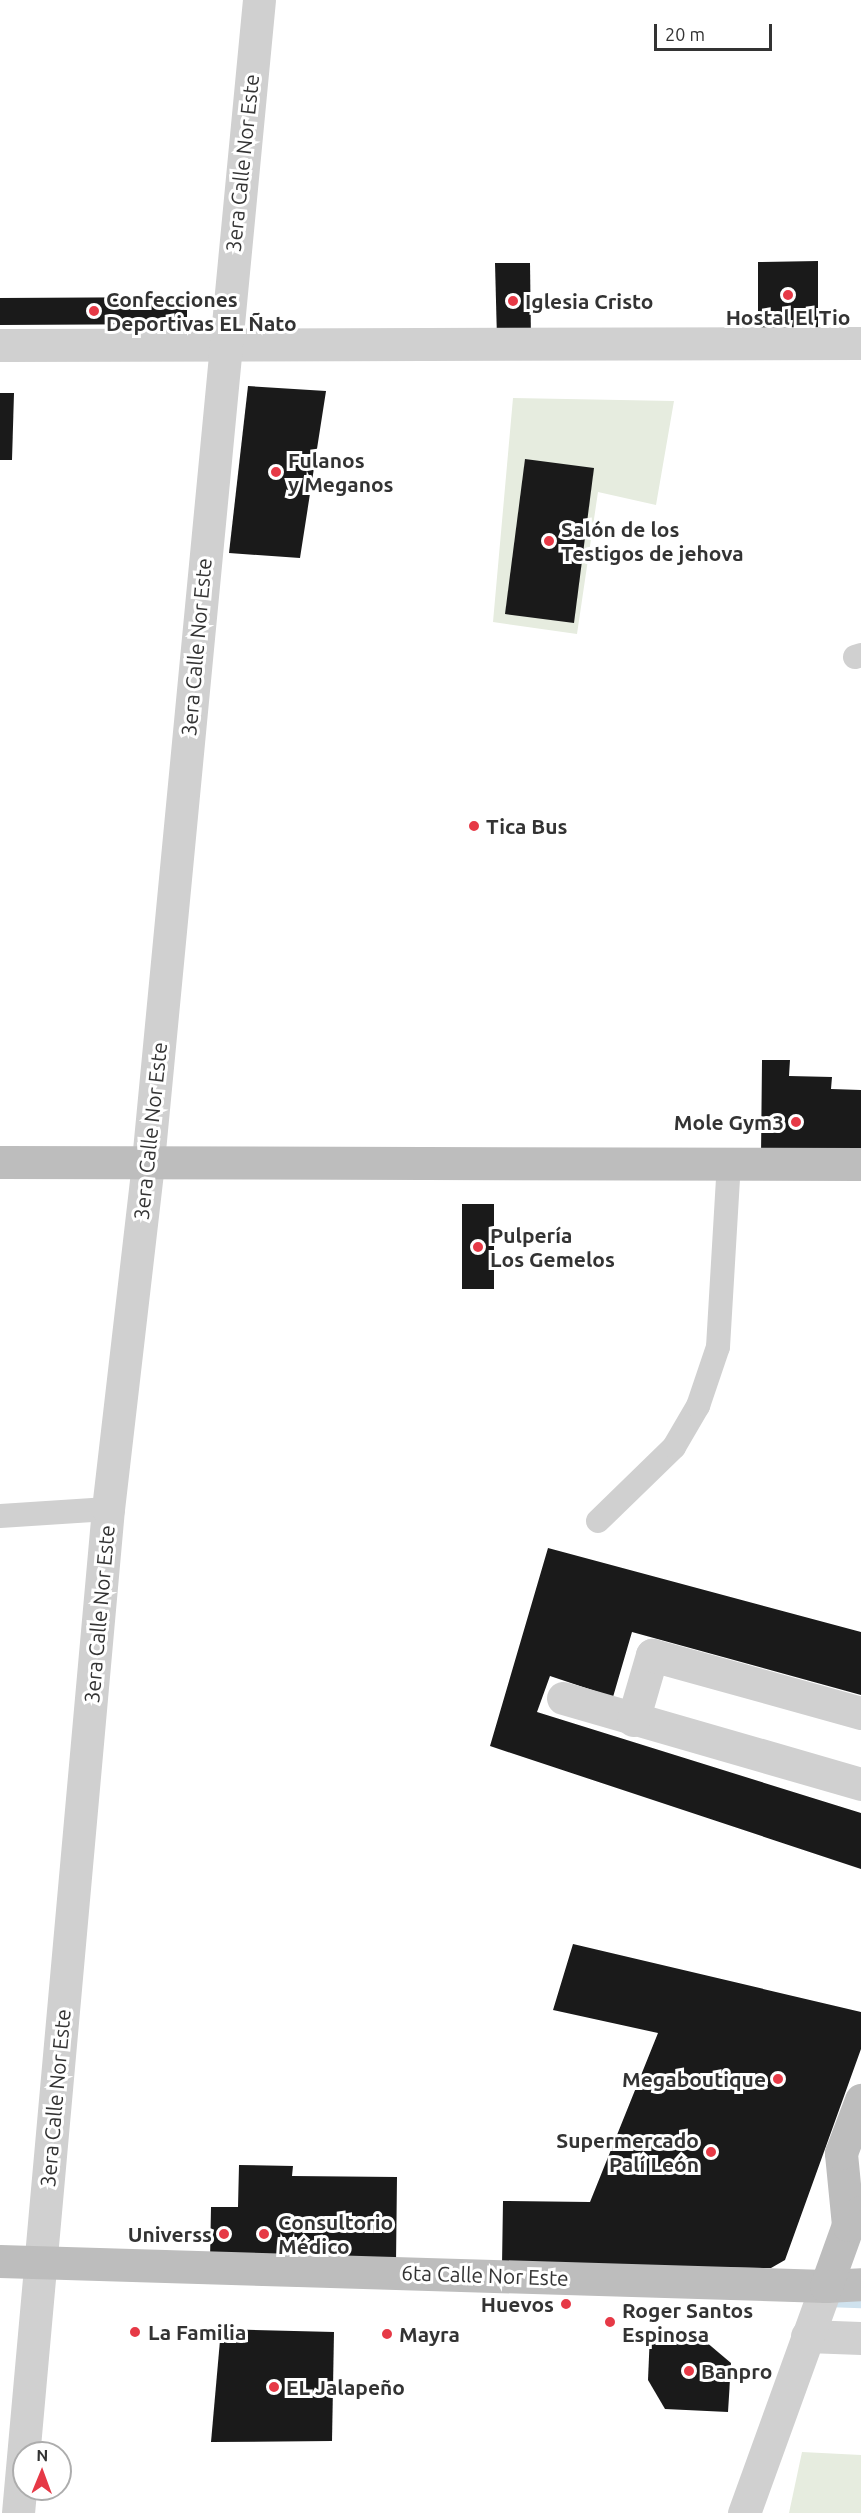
<!DOCTYPE html>
<html>
<head>
<meta charset="utf-8">
<style>
	body { margin:0 }
	#map { position:relative; width:861px; height:2513px; overflow:hidden; background:#fff; font-family:Ubuntu,sans-serif }
	div>[style] { position:absolute }
	.green>* { inset:0; background:#e6ecdf }
	.stream>* { height:12px; margin:-6px; padding:0 6px; transform-origin:6px; border-radius:6px; background:#cfe2ee }
	.building>* { inset:0; background:#1a1a1a }
	.lane>* { height:24px; margin:-12px; padding:0 12px; transform-origin:12px; border-radius:12px; background:#d0d0d0 }
	.street>* { height:33px; margin:-16.5px; padding:0 16.5px; transform-origin:16.5px; border-radius:16.5px; background:#d0d0d0 }
	.secondary>* { height:33px; margin:-16.5px; padding:0 16.5px; transform-origin:16.5px; border-radius:16.5px; background:#bdbdbd }
	.dots>* { width:16px; height:16px; translate:-50% -50%; box-sizing:border-box; border:3px solid #fff; border-radius:50% }
	span { translate:-50% -50%; white-space:nowrap; text-align:center; line-height:1.15; -webkit-text-stroke:6px #fff; paint-order:stroke }
	.street-label { font-size:21px; color:#333 }
	.poi-label { font-size:21px; color:#333; font-weight:700 }
	.left { translate:0 -50%; text-align:left }
	.right { translate:-100% -50%; text-align:right }
	.north { position:absolute; left:12px; top:2441px; width:60px; height:60px; box-sizing:border-box; background:#fff; border:2px solid #adadad; border-radius:50%; rotate:1deg; font-size:16px; font-weight:700; line-height:24px; text-align:center; color:#333 }
	.north::after { content:''; display:block; margin:auto; width:21px; height:27px; background:#e63946; clip-path:polygon(50% 0,100% 100%,50% 72%,0 100%) }
	.scale { position:absolute; left:654px; top:24px; width:118px; height:27px; box-sizing:border-box; border:3px solid #333; border-top:0; padding-left:8px; font-size:18px; line-height:21px; white-space:nowrap; color:#333; -webkit-text-stroke:4px #fff; paint-order:stroke }
</style>
</head>
<body>
<div id="map">
	<div class="green">
		<i style="clip-path:polygon(513px 398px,674px 401px,656px 505px,598px 492px,577px 634px,493px 622px)"></i>
		<i style="clip-path:polygon(802px 2452px,861px 2455px,861px 2513px,789px 2513px)"></i>
	</div>
	<div class="stream">
		<i style="left:826px;top:2301px;width:35px;rotate:2deg"></i>
	</div>
	<div class="building">
		<i style="clip-path:polygon(818px 261px,818px 329px,758px 330px,758px 262px)"></i>
		<i style="clip-path:polygon(495px 263px,530px 263px,531px 339px,497px 339px)"></i>
		<i style="clip-path:polygon(187px 297px,187px 324px,0 325px,0 298px)"></i>
		<i style="clip-path:polygon(248px 386px,326px 391px,300px 558px,229px 553px)"></i>
		<i style="clip-path:polygon(0 393px,14px 393px,12px 460px,0 460px)"></i>
		<i style="clip-path:polygon(525px 459px,594px 468px,574px 623px,505px 614px)"></i>
		<i style="clip-path:polygon(762px 1060px,790px 1060px,789px 1076px,832px 1077px,831px 1089px,861px 1090px,861px 1156px,761px 1155px)"></i>
		<i style="clip-path:polygon(462px 1204px,494px 1204px,494px 1289px,462px 1289px)"></i>
		<i style="clip-path:polygon(548px 1548px,861px 1632px,861px 1695px,632px 1632px,613px 1697px,550px 1676px,537px 1712px,861px 1813px,861px 1869px,490px 1746px)"></i>
		<i style="clip-path:polygon(573px 1944px,861px 2012px,861px 2049px,785px 2260px,771px 2268px,502px 2265px,503px 2201px,590px 2202px,658px 2033px,553px 2010px)"></i>
		<i style="clip-path:polygon(239px 2165px,293px 2166px,292px 2176px,397px 2177px,396px 2263px,210px 2260px,211px 2207px,238px 2207px)"></i>
		<i style="clip-path:polygon(221px 2329px,334px 2332px,332px 2441px,211px 2442px)"></i>
		<i style="clip-path:polygon(650px 2333px,699px 2336px,731px 2363px,728px 2412px,665px 2409px,648px 2380px)"></i>
	</div>
	<div class="lane">
		<i style="left:855px;top:657px;width:6px;rotate:-18deg"></i>
		<i style="left:0;top:1516px;width:108px;rotate:-3.7deg"></i>
		<i style="left:598px;top:1521px;width:106px;rotate:-44.2deg"></i>
		<i style="left:674px;top:1447px;width:48px;rotate:-59.7deg"></i>
		<i style="left:698px;top:1406px;width:62px;rotate:-71.3deg"></i>
		<i style="left:718px;top:1347px;width:185px;rotate:-86.6deg"></i>
	</div>
	<div class="street">
		<i style="left:0;top:345px;width:861px;rotate:-0.13deg"></i>
		<i style="left:563px;top:1698px;width:310px;rotate:16.1deg"></i>
		<i style="left:633px;top:1720px;width:68px;rotate:-73.7deg"></i>
		<i style="left:652px;top:1655px;width:217px;rotate:15.5deg"></i>
		<i style="left:807px;top:2336px;width:54px;rotate:2.1deg"></i>
		<i style="left:18px;top:2513px;width:1008px;rotate:-84.88deg"></i>
		<i style="left:108px;top:1509px;width:350px;rotate:-83.4deg"></i>
		<i style="left:148px;top:1161px;width:1166px;rotate:-84.54deg"></i>
		<i style="left:744px;top:2513px;width:241px;rotate:-70.1deg"></i>
	</div>
	<div class="secondary">
		<i style="left:0;top:1162px;width:861px;rotate:0.13deg"></i>
		<i style="left:848px;top:2225px;width:72px;rotate:-95.6deg"></i>
		<i style="left:841px;top:2153px;width:57px;rotate:-69.3deg"></i>
		<i style="left:0;top:2261px;width:826px;rotate:1.73deg"></i>
		<i style="left:826px;top:2286px;width:35px;rotate:-3deg"></i>
		<i style="left:826px;top:2286px;width:65px;rotate:-70.2deg"></i>
		<i style="left:848px;top:2225px;width:18px;rotate:-45deg"></i>
	</div>
	<div class="dots">
		<i style="left:788px;top:295px;background:#e63946"></i>
		<i style="left:513px;top:301px;background:#e63946"></i>
		<i style="left:94px;top:311px;background:#e63946"></i>
		<i style="left:276px;top:472px;background:#e63946"></i>
		<i style="left:549px;top:541px;background:#e63946"></i>
		<i style="left:474px;top:826px;background:#e63946"></i>
		<i style="left:796px;top:1122px;background:#e63946"></i>
		<i style="left:478px;top:1247px;background:#e63946"></i>
		<i style="left:778px;top:2079px;background:#e63946"></i>
		<i style="left:711px;top:2152px;background:#e63946"></i>
		<i style="left:224px;top:2234px;background:#e63946"></i>
		<i style="left:264px;top:2234px;background:#e63946"></i>
		<i style="left:566px;top:2304px;background:#e63946"></i>
		<i style="left:610px;top:2322px;background:#e63946"></i>
		<i style="left:135px;top:2332px;background:#e63946"></i>
		<i style="left:387px;top:2334px;background:#e63946"></i>
		<i style="left:689px;top:2371px;background:#e63946"></i>
		<i style="left:274px;top:2387px;background:#e63946"></i>
	</div>
	<div class="street-label">
		<span style="left:242px;top:163px;rotate:-84deg">3era Calle Nor Este</span>
		<span style="left:196px;top:647px;rotate:-85deg">3era Calle Nor Este</span>
		<span style="left:150px;top:1131px;rotate:-84deg">3era Calle Nor Este</span>
		<span style="left:99px;top:1614px;rotate:-85deg">3era Calle Nor Este</span>
		<span style="left:55px;top:2098px;rotate:-85deg">3era Calle Nor Este</span>
		<span style="left:485px;top:2275px;rotate:2deg">6ta Calle Nor Este</span>
	</div>
	<div class="poi-label">
		<span class="left" style="left:106px;top:311px">Confecciones<br>Deportivas EL Ñato</span>
		<span class="left" style="left:525px;top:301px">Iglesia Cristo</span>
		<span style="left:788px;top:317px">Hostal El Tio</span>
		<span class="left" style="left:288px;top:472px">Fulanos<br>y Meganos</span>
		<span class="left" style="left:561px;top:541px">Salón de los<br>Testigos de jehova</span>
		<span class="left" style="left:486px;top:826px">Tica Bus</span>
		<span class="right" style="left:784px;top:1122px">Mole Gym3</span>
		<span class="left" style="left:490px;top:1247px">Pulpería<br>Los Gemelos</span>
		<span class="right" style="left:766px;top:2079px">Megaboutique</span>
		<span class="right" style="left:699px;top:2152px">Supermercado<br>Palí León</span>
		<span class="left" style="left:278px;top:2234px">Consultorio<br>Médico</span>
		<span class="right" style="left:212px;top:2234px">Universs</span>
		<span class="right" style="left:554px;top:2304px">Huevos</span>
		<span class="left" style="left:622px;top:2322px">Roger Santos<br>Espinosa</span>
		<span class="left" style="left:148px;top:2332px">La Familia</span>
		<span class="left" style="left:399px;top:2334px">Mayra</span>
		<span class="left" style="left:701px;top:2371px">Banpro</span>
		<span class="left" style="left:286px;top:2387px">EL Jalapeño</span>
	</div>
	<div class="north">N</div>
	<div class="scale">20 m</div>
</div>
</body>
</html>
